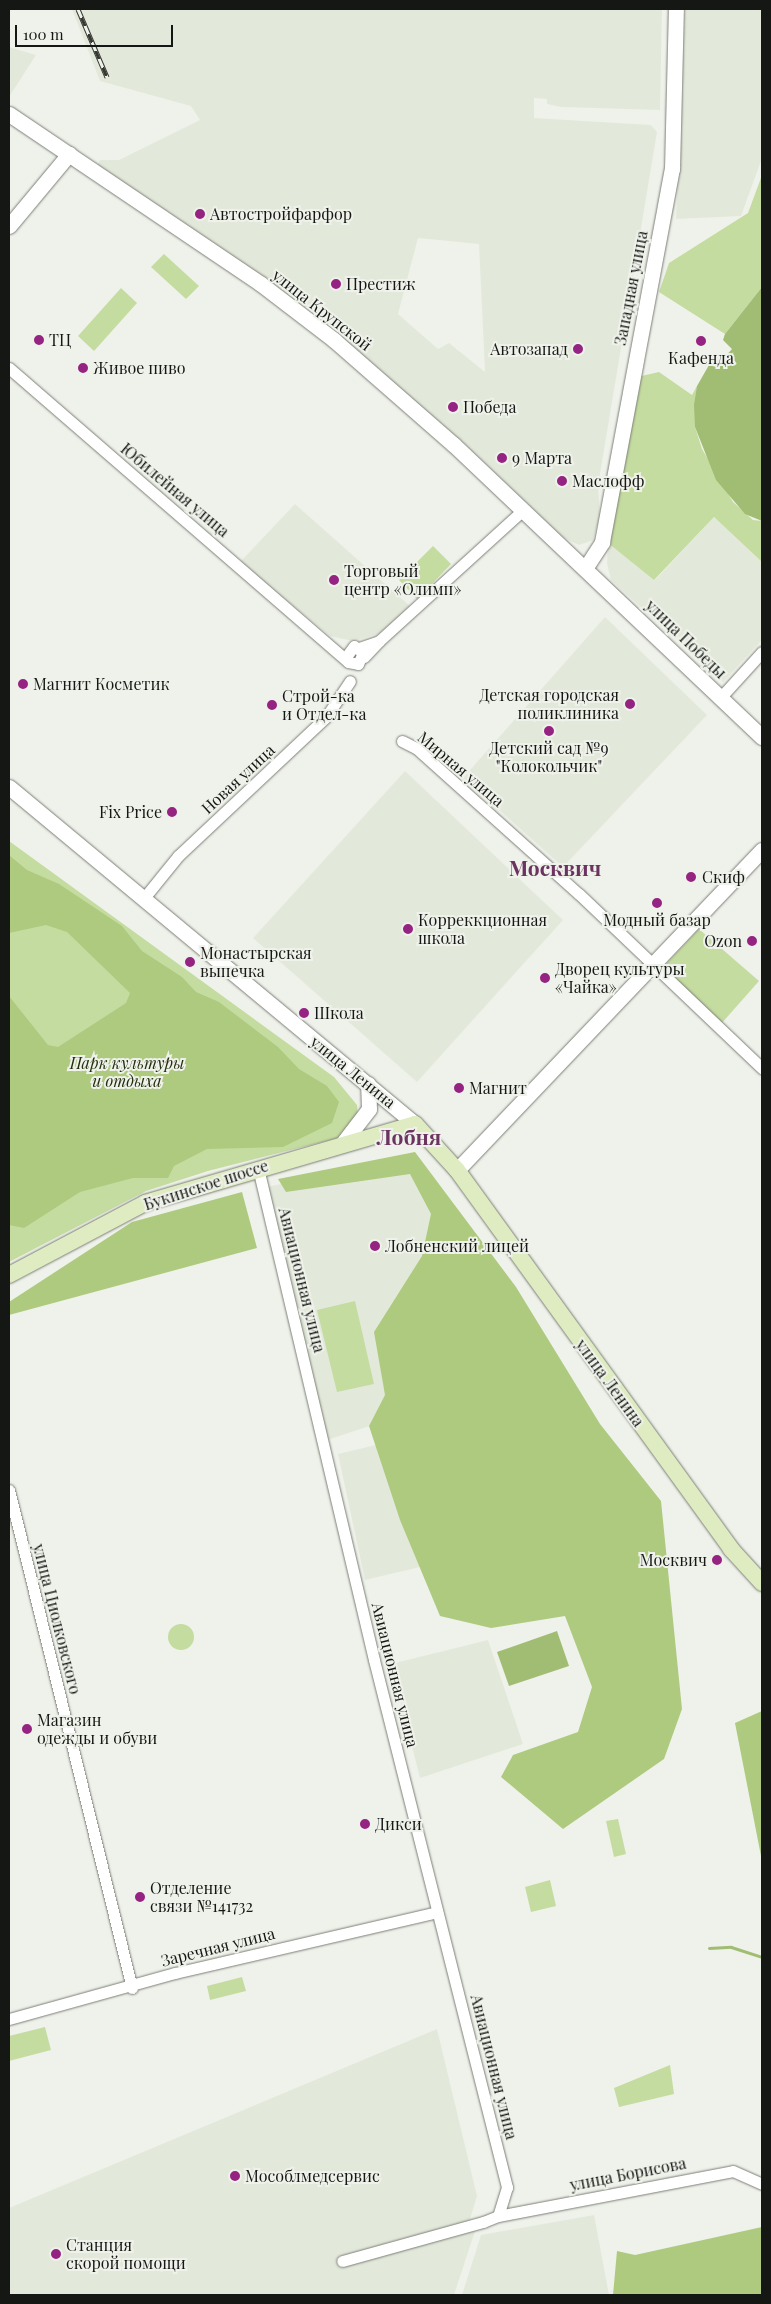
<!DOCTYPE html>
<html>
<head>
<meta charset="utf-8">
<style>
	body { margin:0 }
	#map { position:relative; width:771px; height:2304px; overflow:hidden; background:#eff2ea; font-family:"Playfair Display",serif }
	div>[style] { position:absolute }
	.built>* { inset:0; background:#e3e9da }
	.green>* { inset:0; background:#c5dca0 }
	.round { border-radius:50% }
	.forest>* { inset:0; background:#adca7f }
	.water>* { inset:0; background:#a1bd73 }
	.stream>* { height:3px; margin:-1.5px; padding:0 1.5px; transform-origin:1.5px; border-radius:1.5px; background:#a1bd73 }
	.roads { filter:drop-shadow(0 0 1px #7b7e77) drop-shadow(0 0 1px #7b7e77) }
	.minor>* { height:11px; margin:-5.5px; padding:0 5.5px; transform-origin:5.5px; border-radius:5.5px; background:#fff }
	.tertiary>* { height:15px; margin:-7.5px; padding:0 7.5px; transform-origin:7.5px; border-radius:7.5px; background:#fff }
	.secondary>* { height:16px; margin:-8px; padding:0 8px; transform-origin:8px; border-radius:8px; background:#dfecc1 }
	.rail>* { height:5px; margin-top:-2.5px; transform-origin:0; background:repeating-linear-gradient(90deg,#eff2ea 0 9px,#363834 0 18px); box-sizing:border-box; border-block:1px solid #363834 }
	.dots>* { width:14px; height:14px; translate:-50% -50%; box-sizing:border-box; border:2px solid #eff2ea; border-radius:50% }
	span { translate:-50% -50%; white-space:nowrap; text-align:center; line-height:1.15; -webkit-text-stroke:4px #eff2ea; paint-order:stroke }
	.poi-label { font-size:16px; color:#151714 }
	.left { translate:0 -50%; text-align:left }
	.right { translate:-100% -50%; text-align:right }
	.street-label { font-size:16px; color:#151714 }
	.park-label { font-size:16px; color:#232e0e; font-style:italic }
	.district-label { font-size:21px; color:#6b3360; font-weight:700 }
	.frame { position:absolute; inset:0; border:10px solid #151714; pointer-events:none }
	.scale { position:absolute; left:15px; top:25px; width:158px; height:22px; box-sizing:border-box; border:2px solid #151714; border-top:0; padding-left:6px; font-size:15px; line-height:18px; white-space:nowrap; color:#151714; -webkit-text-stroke:4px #eff2ea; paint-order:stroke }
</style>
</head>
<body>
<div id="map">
	<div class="built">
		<i style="clip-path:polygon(evenodd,72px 9px,662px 9px,660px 110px,561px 107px,547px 104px,547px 99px,534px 98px,534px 118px,651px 125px,657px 132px,598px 486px,600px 516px,593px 540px,579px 545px,562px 537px,467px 446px,306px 308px,97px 166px,100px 160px,119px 160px,200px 120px,191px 106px,100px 81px,72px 9px,418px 238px,479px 244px,485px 372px,449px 343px,438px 349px,398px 314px,418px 238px)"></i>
		<i style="clip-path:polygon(685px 9px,762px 9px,762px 158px,741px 216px,676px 219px)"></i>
		<i style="clip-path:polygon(9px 47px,36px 55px,9px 97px)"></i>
		<i style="clip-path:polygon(295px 504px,410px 606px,381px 633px,353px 641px,330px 636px,240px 562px)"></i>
		<i style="clip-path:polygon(714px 517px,762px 562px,762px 640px,723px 682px,611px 580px,607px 563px,608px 543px,655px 580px)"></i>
		<i style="clip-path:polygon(605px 617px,707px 715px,563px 867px,463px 778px)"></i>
		<i style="clip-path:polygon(405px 771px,563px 920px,417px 1082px,253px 938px)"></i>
		<i style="clip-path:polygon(393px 1160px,435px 1192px,503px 1300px,385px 1421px,327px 1440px,267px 1187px)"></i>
		<i style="clip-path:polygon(380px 1444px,420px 1567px,365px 1580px,338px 1454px)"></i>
		<i style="clip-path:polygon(488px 1640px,523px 1744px,420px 1778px,391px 1664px)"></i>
		<i style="clip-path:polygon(437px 2029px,477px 2196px,470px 2219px,475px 2231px,454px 2295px,9px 2295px,9px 2208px)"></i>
		<i style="clip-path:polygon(594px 2215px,609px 2295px,462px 2295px,481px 2235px)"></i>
	</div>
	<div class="green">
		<i style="clip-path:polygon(762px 175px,762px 287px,725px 334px,659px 292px,669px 263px,748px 213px)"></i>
		<i style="clip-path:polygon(164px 254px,199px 286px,186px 299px,151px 267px)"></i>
		<i style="clip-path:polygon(121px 288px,137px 303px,94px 351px,78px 336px)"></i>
		<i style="clip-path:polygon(659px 372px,692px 395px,697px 386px,695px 427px,702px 449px,733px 502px,753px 520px,762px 521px,762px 562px,714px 517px,654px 580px,608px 543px,637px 377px)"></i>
		<i style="clip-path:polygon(433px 546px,451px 564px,417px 599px,399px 580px)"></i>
		<i style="clip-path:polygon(9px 841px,334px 1077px,357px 1105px,358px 1116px,342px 1137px,208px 1171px,146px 1191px,9px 1262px)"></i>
		<i style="clip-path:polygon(699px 929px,759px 981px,721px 1024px,663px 967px)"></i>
		<i style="clip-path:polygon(355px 1301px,374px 1384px,337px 1392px,317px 1310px)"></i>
		<i class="round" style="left:168px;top:1624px;width:26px;height:26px"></i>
		<i style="clip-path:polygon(618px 1819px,626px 1854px,614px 1857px,606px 1821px)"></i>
		<i style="clip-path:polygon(550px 1880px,556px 1906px,531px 1912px,525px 1887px)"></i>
		<i style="clip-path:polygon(242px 1977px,246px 1991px,210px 2000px,207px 1986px)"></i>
		<i style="clip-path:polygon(45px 2027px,51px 2050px,9px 2061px,9px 2036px)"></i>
		<i style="clip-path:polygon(670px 2065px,674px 2094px,619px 2107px,614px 2088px)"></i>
	</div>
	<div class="forest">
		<i style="clip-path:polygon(9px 855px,27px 870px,59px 884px,122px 926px,142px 951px,182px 977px,196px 992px,219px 1002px,278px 1047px,299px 1069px,327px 1086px,339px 1102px,332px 1123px,283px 1147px,207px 1149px,174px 1166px,168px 1178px,133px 1178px,80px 1192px,24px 1228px,9px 1225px,9px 996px,48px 1045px,58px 1047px,126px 1003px,130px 993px,67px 932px,46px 925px,9px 933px)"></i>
		<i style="clip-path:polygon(415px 1152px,516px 1287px,600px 1424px,661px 1501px,682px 1709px,664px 1759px,563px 1829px,501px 1777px,513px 1755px,578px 1732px,592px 1687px,565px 1616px,491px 1628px,440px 1616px,400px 1520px,369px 1426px,385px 1395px,374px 1332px,422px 1256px,431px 1214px,410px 1174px,286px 1192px,278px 1179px)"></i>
		<i style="clip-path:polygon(242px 1192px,257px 1248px,9px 1315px,9px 1302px,132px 1222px)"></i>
		<i style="clip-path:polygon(762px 1711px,762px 1861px,735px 1723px)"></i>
		<i style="clip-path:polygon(762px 2227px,762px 2295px,613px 2295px,617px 2251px,635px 2255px)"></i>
	</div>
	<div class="water">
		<i style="clip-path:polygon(762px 287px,762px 521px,745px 514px,716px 480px,695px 427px,694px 405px,697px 386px,709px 365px,716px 367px,732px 349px,723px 340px,725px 334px)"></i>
		<i style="clip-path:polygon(557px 1631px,569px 1666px,509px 1686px,497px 1652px)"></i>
	</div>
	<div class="stream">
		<i style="left:709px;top:1948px;width:22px;rotate:-3deg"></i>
		<i style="left:731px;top:1947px;width:33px;rotate:18deg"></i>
	</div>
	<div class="roads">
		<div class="minor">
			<i style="left:9px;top:368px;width:449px;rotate:40.9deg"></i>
			<i style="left:348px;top:662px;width:10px;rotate:11deg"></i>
			<i style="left:358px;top:664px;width:12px;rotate:-66deg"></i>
			<i style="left:363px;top:653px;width:11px;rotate:-142deg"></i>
			<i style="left:354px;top:646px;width:14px;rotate:126deg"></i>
			<i style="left:379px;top:641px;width:195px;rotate:-42.3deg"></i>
			<i style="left:359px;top:648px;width:21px;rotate:-19deg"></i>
			<i style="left:379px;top:641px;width:22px;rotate:133deg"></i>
			<i style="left:721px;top:697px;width:61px;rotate:-47.7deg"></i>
			<i style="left:402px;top:741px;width:16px;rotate:27deg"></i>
			<i style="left:416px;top:748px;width:219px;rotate:41.9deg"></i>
			<i style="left:579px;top:894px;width:253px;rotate:43.6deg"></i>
			<i style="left:144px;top:898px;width:54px;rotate:-51deg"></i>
			<i style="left:178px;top:856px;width:203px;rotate:-43.2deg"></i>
			<i style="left:326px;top:717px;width:43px;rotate:-56.3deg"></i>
			<i style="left:258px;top:1168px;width:505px;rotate:76.73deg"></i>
			<i style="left:374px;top:1660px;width:544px;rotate:75.84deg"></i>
			<i style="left:507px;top:2187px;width:30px;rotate:107deg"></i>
			<i style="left:498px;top:2216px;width:16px;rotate:158deg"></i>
			<i style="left:483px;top:2222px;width:146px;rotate:164.5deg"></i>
			<i style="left:9px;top:1490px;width:513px;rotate:76.13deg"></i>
			<i style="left:9px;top:2019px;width:172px;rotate:-15.5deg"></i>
			<i style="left:175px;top:1973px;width:269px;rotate:-13.1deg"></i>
			<i style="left:498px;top:2216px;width:239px;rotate:-10.8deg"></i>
			<i style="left:733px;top:2171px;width:32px;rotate:24deg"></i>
		</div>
		<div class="tertiary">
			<i style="left:9px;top:114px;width:304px;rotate:34deg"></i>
			<i style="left:261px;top:284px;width:92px;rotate:37.5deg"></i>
			<i style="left:334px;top:340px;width:158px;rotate:41.2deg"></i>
			<i style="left:453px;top:444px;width:426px;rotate:43.5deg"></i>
			<i style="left:9px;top:226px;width:94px;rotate:-50.2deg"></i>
			<i style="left:586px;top:567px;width:30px;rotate:-57deg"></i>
			<i style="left:602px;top:542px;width:380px;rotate:-79.4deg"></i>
			<i style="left:672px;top:169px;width:160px;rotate:-88.6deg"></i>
			<i style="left:9px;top:787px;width:528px;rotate:39.69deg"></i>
			<i style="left:342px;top:1144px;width:44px;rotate:-52.4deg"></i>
			<i style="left:369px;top:1109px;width:25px;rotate:-92deg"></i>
			<i style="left:457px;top:1170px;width:442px;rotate:-46.4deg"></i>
		</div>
		<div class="secondary">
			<i style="left:9px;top:1275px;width:154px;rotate:-27.9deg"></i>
			<i style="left:145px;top:1203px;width:281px;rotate:-16.3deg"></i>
			<i style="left:415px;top:1124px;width:62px;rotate:47.6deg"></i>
			<i style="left:457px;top:1170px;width:468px;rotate:54.1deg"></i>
			<i style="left:731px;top:1549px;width:46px;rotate:47.6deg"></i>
		</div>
	</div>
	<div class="rail">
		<i style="left:78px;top:9px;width:74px;rotate:66.9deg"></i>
	</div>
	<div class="dots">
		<i style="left:200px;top:214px;background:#952382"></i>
		<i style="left:336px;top:284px;background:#952382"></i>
		<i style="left:39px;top:340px;background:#952382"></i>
		<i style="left:701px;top:341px;background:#952382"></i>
		<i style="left:578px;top:349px;background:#952382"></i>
		<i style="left:83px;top:368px;background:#952382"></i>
		<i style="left:453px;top:407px;background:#952382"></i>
		<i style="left:502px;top:458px;background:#952382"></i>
		<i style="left:562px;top:481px;background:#952382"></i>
		<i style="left:334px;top:580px;background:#952382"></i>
		<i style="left:23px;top:684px;background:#952382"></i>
		<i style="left:630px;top:704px;background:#952382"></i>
		<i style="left:272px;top:705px;background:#952382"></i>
		<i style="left:549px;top:731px;background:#952382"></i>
		<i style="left:172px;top:812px;background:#952382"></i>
		<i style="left:691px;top:877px;background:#952382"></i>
		<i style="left:657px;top:903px;background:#952382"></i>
		<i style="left:408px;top:929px;background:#952382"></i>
		<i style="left:752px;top:941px;background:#952382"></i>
		<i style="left:190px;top:962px;background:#952382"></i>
		<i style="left:545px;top:978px;background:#952382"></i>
		<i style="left:304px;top:1013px;background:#952382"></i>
		<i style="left:459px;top:1088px;background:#952382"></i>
		<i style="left:375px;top:1246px;background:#952382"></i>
		<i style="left:717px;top:1560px;background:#952382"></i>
		<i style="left:27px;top:1729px;background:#952382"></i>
		<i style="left:365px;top:1824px;background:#952382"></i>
		<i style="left:140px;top:1897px;background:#952382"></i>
		<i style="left:235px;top:2176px;background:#952382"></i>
		<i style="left:56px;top:2254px;background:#952382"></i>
	</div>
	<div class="poi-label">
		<span class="left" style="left:210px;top:214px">Автостройфарфор</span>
		<span class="left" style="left:346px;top:284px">Престиж</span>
		<span class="left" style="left:49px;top:340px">ТЦ</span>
		<span class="right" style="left:568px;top:349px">Автозапад</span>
		<span style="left:701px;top:358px">Кафенда</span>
		<span class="left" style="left:93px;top:368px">Живое пиво</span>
		<span class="left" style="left:463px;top:407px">Победа</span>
		<span class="left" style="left:512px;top:458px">9 Марта</span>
		<span class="left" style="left:572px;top:481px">Маслофф</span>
		<span class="left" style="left:344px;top:580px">Торговый<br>центр «Олимп»</span>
		<span class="left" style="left:33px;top:684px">Магнит Косметик</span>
		<span class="right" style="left:619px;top:704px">Детская городская<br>поликлиника</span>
		<span class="left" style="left:282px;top:705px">Строй-ка<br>и Отдел-ка</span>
		<span style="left:549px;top:757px">Детский сад №9<br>"Колокольчик"</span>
		<span class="right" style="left:162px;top:812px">Fix Price</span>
		<span class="left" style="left:702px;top:877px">Скиф</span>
		<span class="left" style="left:418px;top:929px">Корреккционная<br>школа</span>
		<span style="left:657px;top:920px">Модный базар</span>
		<span class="right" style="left:742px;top:941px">Ozon</span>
		<span class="left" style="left:200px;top:962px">Монастырская<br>выпечка</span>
		<span class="left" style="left:555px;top:978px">Дворец культуры<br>«Чайка»</span>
		<span class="left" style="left:314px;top:1013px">Школа</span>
		<span class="left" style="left:469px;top:1088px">Магнит</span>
		<span class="left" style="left:385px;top:1246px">Лобненский лицей</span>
		<span class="right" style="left:707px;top:1560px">Москвич</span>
		<span class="left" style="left:37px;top:1729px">Магазин<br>одежды и обуви</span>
		<span class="left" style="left:375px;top:1824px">Дикси</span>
		<span class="left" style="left:150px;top:1897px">Отделение<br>связи №141732</span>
		<span class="left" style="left:245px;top:2176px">Мособлмедсервис</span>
		<span class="left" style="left:66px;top:2254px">Станция<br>скорой помощи</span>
	</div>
	<div class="street-label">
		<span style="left:631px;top:288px;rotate:-79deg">Западная улица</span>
		<span style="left:322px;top:310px;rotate:38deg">улица Крупской</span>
		<span style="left:175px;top:490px;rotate:40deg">Юбилейная улица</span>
		<span style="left:686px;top:639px;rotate:44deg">улица Победы</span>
		<span style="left:461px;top:769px;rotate:40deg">Мирная улица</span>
		<span style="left:238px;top:779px;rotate:-43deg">Новая улица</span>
		<span style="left:353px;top:1072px;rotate:39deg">улица Ленина</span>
		<span style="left:206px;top:1185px;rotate:-18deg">Букинское шоссе</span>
		<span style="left:302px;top:1280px;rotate:76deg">Авиационная улица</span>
		<span style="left:610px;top:1383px;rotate:54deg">улица Ленина</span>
		<span style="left:57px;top:1619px;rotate:76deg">улица Циолковского</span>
		<span style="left:395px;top:1675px;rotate:76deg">Авиационная улица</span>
		<span style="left:218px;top:1947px;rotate:-14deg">Заречная улица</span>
		<span style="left:494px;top:2067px;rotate:76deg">Авиационная улица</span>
		<span style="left:628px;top:2174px;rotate:-11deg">улица Борисова</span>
	</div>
	<div class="park-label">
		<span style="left:127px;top:1072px">Парк культуры<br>и отдыха</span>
	</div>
	<div class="district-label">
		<span style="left:555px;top:867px">Москвич</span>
		<span style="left:409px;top:1136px">Лобня</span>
	</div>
	<div class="frame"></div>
	<div class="scale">100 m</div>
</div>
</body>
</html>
